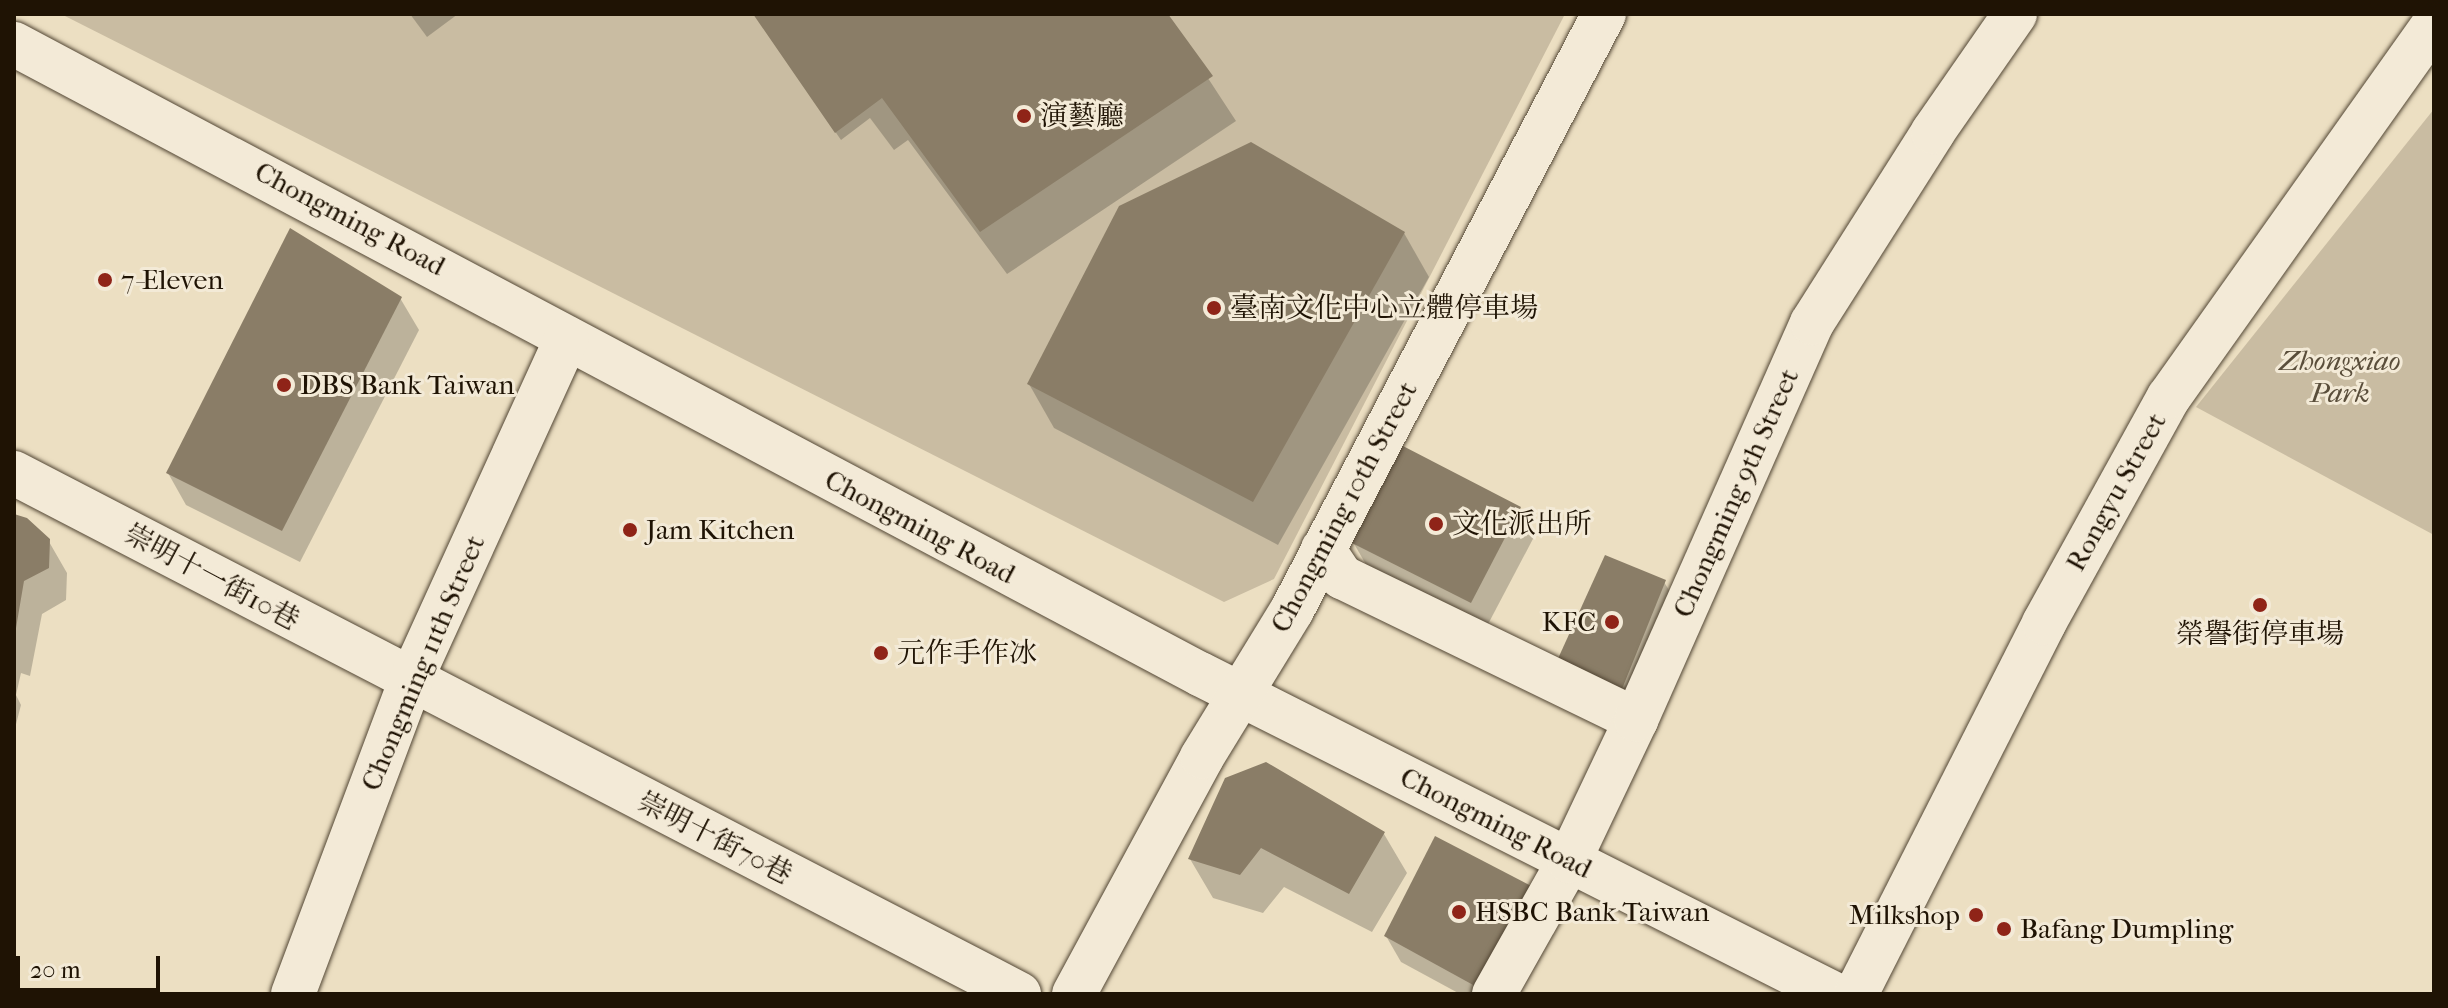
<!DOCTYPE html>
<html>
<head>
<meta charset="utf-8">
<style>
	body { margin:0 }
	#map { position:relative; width:2448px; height:1008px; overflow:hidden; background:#ecdfc2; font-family:"IM FELL French Canon","Noto Serif TC",serif }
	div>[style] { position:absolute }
	.green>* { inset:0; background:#c9bca2 }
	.shadow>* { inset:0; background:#0003 }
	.building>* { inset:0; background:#8a7d67 }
	.roads { filter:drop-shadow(0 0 2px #524634) drop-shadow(0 0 2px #524634) }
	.minor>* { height:44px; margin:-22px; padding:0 22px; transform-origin:22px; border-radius:22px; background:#f3ead7 }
	.dots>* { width:22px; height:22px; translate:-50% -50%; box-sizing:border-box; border:4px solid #f3ead7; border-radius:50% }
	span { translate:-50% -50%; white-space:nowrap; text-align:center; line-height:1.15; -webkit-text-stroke:6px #f3ead7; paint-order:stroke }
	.poi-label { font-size:28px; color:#1f1304 }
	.left { translate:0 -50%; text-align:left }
	.right { translate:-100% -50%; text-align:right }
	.street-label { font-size:28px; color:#1f1304 }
	.park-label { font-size:28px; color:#5a4e3b; font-style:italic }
	.frame { position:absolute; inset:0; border:16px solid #1f1304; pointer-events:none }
	.scale { position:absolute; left:16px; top:956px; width:144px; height:36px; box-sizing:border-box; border:4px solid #1f1304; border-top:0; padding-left:10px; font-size:24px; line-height:28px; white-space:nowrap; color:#1f1304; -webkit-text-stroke:6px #f3ead7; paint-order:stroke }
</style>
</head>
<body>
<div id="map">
	<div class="green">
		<i style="clip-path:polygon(61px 14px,1565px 14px,1274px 579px,1224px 602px)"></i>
		<i style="clip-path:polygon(2434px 109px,2434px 535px,2196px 407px)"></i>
	</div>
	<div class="shadow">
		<i style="clip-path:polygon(410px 14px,458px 14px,427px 37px)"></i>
		<i style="clip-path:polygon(754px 14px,1166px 14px,1236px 121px,1007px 274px,908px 140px,894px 150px,870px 118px,841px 140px)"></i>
		<i style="clip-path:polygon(1404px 233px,1429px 277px,1278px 545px,1054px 428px,1029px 384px)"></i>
		<i style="clip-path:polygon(400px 298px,419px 330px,300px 562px,186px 505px,168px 473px)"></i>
		<i style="clip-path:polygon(1520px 508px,1535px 535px,1486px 628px,1368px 568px,1353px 542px)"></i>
		<i style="clip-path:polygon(14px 513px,48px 540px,67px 573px,66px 600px,42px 614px,30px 676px,21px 673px,16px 695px,21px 705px,14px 732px)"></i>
		<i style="clip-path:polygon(1664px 582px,1675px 600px,1633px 707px,1569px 681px)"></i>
		<i style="clip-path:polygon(1226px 780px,1384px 834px,1407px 873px,1372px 932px,1284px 887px,1263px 913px,1213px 898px,1190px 859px)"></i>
		<i style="clip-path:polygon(1386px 936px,1501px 994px,1460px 994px,1401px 962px)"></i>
	</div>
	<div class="building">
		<i style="clip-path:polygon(753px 14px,1168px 14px,1213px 76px,980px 232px,882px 98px,835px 133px)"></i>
		<i style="clip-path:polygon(1251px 142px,1405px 232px,1253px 502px,1027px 384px,1119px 206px)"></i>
		<i style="clip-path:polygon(290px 228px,402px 297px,282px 531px,166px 473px)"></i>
		<i style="clip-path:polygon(1401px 445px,1521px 507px,1471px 603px,1350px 542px)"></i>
		<i style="clip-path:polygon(14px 514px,27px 518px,50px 539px,49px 568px,24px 581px,15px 634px)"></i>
		<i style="clip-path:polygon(1605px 555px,1666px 580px,1622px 689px,1556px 663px)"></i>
		<i style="clip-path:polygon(1266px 762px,1385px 832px,1349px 894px,1261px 848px,1240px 875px,1188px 859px,1225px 778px)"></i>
		<i style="clip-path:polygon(1435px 836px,1537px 889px,1475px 986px,1384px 936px)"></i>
	</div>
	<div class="roads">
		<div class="minor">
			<i style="left:14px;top:44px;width:1343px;rotate:27.98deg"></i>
			<i style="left:1200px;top:674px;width:710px;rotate:26.78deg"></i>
			<i style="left:14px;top:473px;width:1132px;rotate:27.4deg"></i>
			<i style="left:1323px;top:549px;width:34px;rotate:56deg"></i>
			<i style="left:1342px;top:577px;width:327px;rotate:25.9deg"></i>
			<i style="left:293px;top:994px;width:333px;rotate:-69.4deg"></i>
			<i style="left:410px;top:682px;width:378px;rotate:-65.5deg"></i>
			<i style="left:1074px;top:994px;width:269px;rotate:-61.6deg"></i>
			<i style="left:1202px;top:757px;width:172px;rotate:-58.5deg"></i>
			<i style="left:1292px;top:610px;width:673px;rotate:-62.37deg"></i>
			<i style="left:1494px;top:994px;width:153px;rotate:-60.6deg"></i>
			<i style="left:1569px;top:861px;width:156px;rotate:-64.6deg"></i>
			<i style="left:1636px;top:720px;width:434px;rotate:-66.1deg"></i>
			<i style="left:1812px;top:323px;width:226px;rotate:-57.6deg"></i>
			<i style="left:1933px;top:132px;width:144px;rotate:-55.2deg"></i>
			<i style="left:1856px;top:994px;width:416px;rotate:-63.1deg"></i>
			<i style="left:2044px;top:623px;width:258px;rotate:-61.1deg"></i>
			<i style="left:2169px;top:397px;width:458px;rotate:-54.6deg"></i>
		</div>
	</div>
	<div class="dots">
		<i style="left:1024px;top:116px;background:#8f2418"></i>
		<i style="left:105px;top:280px;background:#8f2418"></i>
		<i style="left:1214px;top:308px;background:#8f2418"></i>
		<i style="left:284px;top:385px;background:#8f2418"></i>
		<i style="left:1436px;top:524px;background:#8f2418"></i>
		<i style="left:630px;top:530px;background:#8f2418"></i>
		<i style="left:2260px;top:605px;background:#8f2418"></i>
		<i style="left:1612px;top:622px;background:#8f2418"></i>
		<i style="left:881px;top:653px;background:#8f2418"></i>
		<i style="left:1459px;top:912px;background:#8f2418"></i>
		<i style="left:1976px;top:915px;background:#8f2418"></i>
		<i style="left:2004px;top:929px;background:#8f2418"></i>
	</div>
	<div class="poi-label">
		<span class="left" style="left:1040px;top:116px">演藝廳</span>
		<span class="left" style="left:121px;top:280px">7-Eleven</span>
		<span class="left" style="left:1230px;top:308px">臺南文化中心立體停車場</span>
		<span class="left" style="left:300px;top:385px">DBS Bank Taiwan</span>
		<span class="left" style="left:1452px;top:524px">文化派出所</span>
		<span class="left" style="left:646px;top:530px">Jam Kitchen</span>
		<span class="right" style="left:1596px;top:622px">KFC</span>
		<span style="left:2260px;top:634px">榮譽街停車場</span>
		<span class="left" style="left:897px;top:653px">元作手作冰</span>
		<span class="left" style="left:1475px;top:912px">HSBC Bank Taiwan</span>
		<span class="right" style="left:1960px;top:915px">Milkshop</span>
		<span class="left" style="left:2020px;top:929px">Bafang Dumpling</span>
	</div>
	<div class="street-label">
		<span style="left:350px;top:219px;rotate:28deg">Chongming Road</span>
		<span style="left:2116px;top:492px;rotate:-61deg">Rongyu Street</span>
		<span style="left:1736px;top:493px;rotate:-66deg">Chongming 9th Street</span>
		<span style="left:1344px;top:507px;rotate:-62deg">Chongming 10th Street</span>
		<span style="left:920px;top:527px;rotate:28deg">Chongming Road</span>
		<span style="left:212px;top:577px;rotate:28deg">崇明十一街10巷</span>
		<span style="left:423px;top:663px;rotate:-67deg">Chongming 11th Street</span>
		<span style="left:1496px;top:823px;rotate:27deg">Chongming Road</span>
		<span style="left:715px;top:838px;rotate:27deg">崇明十街70巷</span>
	</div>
	<div class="park-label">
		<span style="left:2340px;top:377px">Zhongxiao<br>Park</span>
	</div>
	<div class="frame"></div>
	<div class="scale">20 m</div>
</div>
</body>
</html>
